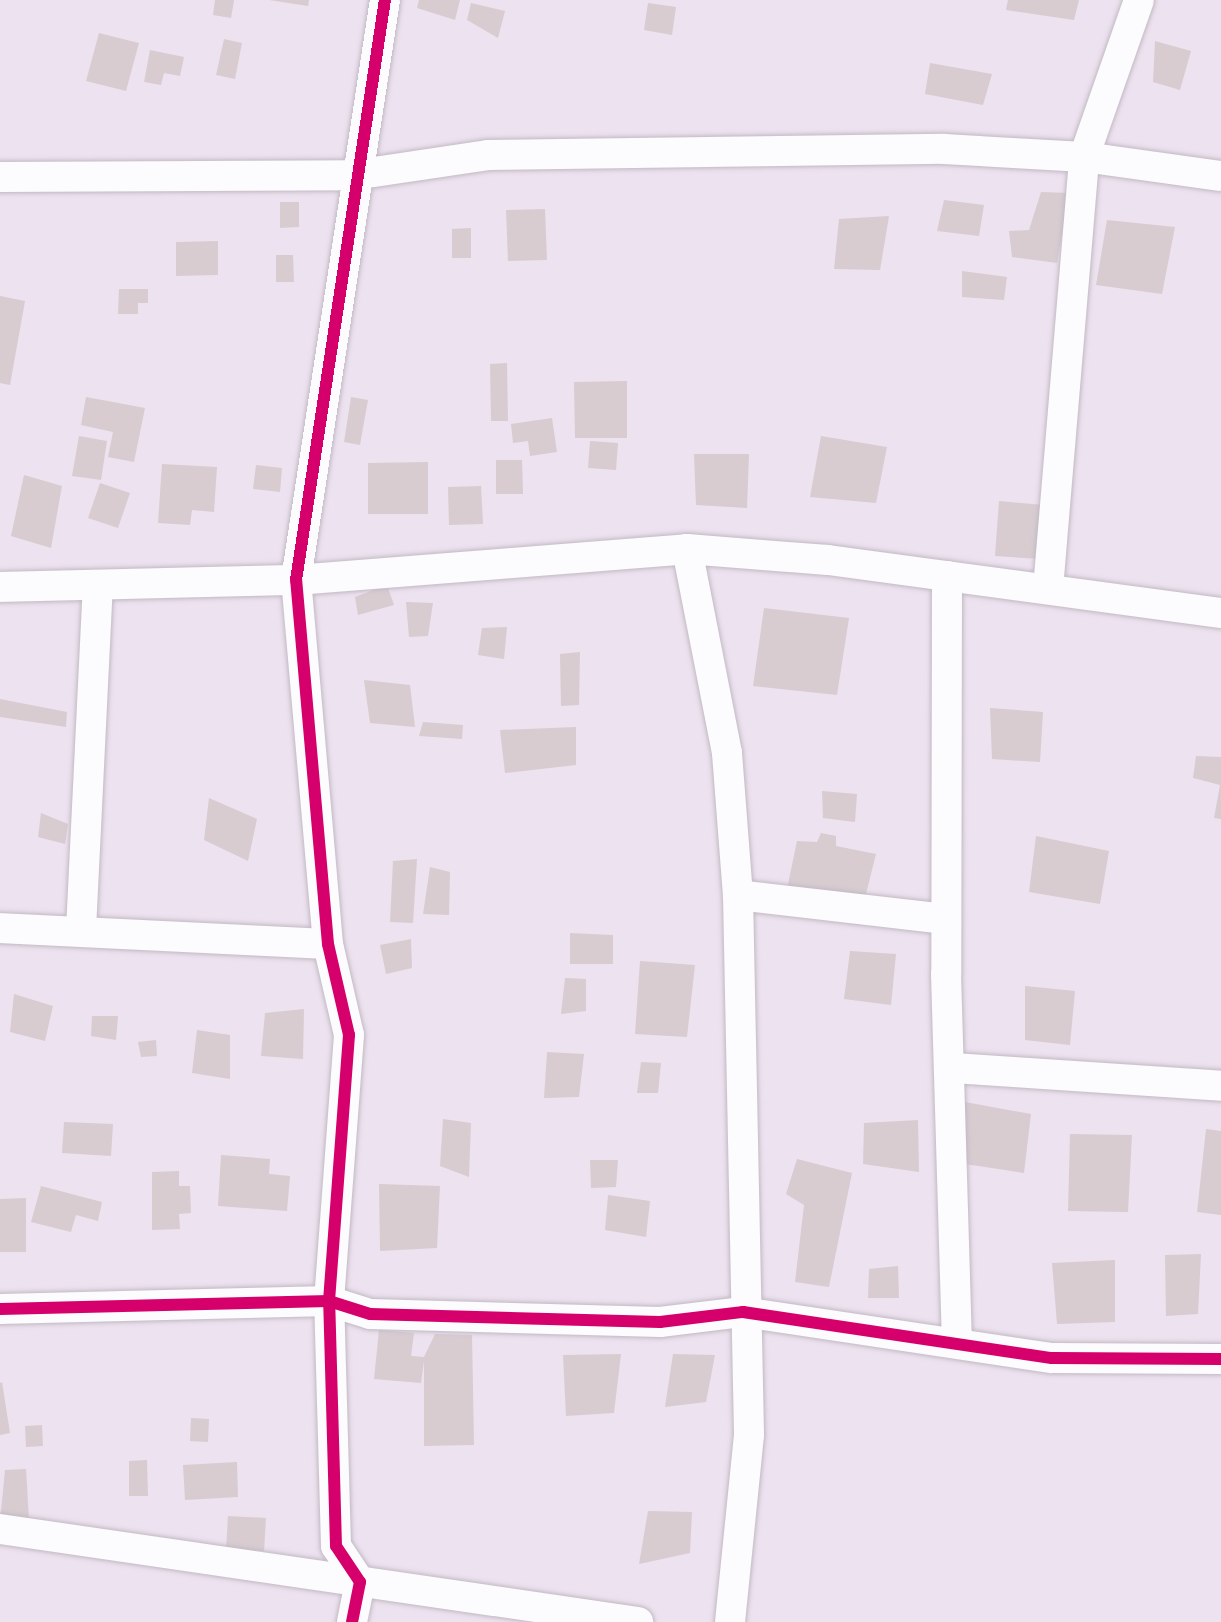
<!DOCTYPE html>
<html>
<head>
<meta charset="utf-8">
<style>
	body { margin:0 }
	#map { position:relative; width:1221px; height:1622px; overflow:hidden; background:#ede2ef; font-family:"PT Sans Narrow",sans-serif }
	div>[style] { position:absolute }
	.building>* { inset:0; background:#d8ccd1 }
	.roads { filter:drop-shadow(0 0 2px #c2b9c4) drop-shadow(0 0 2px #c2b9c4) }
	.minor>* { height:30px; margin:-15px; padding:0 15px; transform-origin:15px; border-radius:15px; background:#fcfbfd }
	.cycleway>* { height:12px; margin:-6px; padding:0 6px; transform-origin:6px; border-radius:6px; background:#d6006c }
	span { translate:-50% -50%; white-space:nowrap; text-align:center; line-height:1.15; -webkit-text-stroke:8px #fff; paint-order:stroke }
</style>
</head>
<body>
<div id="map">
	<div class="building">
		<i style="clip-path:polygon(215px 0,234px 0,231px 18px,213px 15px)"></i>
		<i style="clip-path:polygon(269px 0,309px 0,308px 6px)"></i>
		<i style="clip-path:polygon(419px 0,460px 0,455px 20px,417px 8px)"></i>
		<i style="clip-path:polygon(1008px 0,1079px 0,1074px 20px,1006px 10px)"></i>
		<i style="clip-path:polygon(471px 3px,505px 11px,498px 38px,467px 20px)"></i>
		<i style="clip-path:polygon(648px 3px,676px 7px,672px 35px,644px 30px)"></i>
		<i style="clip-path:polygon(99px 33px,139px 43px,126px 91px,86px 81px)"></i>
		<i style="clip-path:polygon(224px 39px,242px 43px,235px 79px,216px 75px)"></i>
		<i style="clip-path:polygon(1155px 41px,1191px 51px,1180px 90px,1153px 82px)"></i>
		<i style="clip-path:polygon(150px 50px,184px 57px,180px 76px,164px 73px,161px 85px,144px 82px)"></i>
		<i style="clip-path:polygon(930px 63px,992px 74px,983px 105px,925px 94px)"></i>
		<i style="clip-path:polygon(1041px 192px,1069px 193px,1057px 263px,1012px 257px,1009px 231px,1029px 230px)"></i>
		<i style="clip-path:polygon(944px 200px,984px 205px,979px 236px,937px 231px)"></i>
		<i style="clip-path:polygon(280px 202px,299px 202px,299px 227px,280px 228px)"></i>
		<i style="clip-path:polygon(545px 209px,547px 260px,508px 261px,506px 210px)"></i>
		<i style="clip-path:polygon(889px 216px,880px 270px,834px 269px,839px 219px)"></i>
		<i style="clip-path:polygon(1107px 220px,1175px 227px,1162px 294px,1096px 285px)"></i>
		<i style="clip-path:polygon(471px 228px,471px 258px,452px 258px,452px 229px)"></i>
		<i style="clip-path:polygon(218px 241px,218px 275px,176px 276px,176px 242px)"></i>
		<i style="clip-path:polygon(276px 255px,293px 255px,294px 282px,276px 282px)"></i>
		<i style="clip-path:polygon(962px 271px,1007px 277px,1004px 300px,962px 297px)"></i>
		<i style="clip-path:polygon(119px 289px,148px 289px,148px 303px,138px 303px,138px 314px,118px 314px)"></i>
		<i style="clip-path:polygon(0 296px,25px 301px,10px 385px,0 383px)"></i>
		<i style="clip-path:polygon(507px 363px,508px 421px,491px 421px,490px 364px)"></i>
		<i style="clip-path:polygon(627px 381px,627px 438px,575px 438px,574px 382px)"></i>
		<i style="clip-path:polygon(86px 397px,145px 408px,134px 462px,108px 457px,113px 432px,81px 425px)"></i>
		<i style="clip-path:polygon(351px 397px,368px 400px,360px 445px,344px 442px)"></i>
		<i style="clip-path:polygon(552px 418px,557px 452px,530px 456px,528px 441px,513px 443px,511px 424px)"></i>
		<i style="clip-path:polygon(79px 436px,107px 441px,101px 480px,72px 476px)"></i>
		<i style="clip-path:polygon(821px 436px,887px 447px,876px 503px,810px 497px)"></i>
		<i style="clip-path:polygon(590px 441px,618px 443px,616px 470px,588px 468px)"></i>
		<i style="clip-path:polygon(694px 454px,749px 454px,747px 508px,696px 505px)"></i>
		<i style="clip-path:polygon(496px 460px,522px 460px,523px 494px,496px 494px)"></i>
		<i style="clip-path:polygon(428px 462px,428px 514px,368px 514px,368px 463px)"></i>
		<i style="clip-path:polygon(162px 464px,217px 467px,214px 512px,192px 510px,190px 525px,158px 523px)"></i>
		<i style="clip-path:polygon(256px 465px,282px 468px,280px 492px,253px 489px)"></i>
		<i style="clip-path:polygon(24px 475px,62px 486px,51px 548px,11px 536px)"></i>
		<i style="clip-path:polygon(100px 483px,130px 493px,118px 528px,88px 518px)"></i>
		<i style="clip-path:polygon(481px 486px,483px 524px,449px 525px,448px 487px)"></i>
		<i style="clip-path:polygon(999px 501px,1043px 505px,1039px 559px,995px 556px)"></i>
		<i style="clip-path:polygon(387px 585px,394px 605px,358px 615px,355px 597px)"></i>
		<i style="clip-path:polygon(406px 602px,433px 603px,428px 636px,409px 637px)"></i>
		<i style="clip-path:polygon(764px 608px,849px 618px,837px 695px,753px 686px)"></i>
		<i style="clip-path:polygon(507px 627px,504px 659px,478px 655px,482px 628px)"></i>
		<i style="clip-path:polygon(580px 652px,579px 705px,561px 706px,560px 654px)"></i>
		<i style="clip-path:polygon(364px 680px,410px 685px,415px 727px,370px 723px)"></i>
		<i style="clip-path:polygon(0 699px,67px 712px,66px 727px,0 717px)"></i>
		<i style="clip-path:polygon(990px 708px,1043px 712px,1040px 762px,992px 759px)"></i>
		<i style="clip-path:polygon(423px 722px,463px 725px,462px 739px,419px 736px)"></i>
		<i style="clip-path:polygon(576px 727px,576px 765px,505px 773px,500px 730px)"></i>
		<i style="clip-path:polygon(1196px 756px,1221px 757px,1221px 819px,1214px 818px,1220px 785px,1193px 778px)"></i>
		<i style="clip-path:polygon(822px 791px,857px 794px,855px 822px,823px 818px)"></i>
		<i style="clip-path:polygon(209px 798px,257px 819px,248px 861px,204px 840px)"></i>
		<i style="clip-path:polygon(41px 813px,68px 824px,65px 844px,38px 837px)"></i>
		<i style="clip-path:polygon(821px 833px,836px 836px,836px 846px,876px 854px,865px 898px,787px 889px,797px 841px,817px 842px)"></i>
		<i style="clip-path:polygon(1036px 836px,1109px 851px,1100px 904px,1029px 892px)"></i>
		<i style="clip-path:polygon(417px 859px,413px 923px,390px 922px,393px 861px)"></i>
		<i style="clip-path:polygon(430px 867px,450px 872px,449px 915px,423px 914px)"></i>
		<i style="clip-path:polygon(570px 933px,613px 935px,613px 964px,570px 964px)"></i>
		<i style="clip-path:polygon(411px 939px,412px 968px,386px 974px,380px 945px)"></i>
		<i style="clip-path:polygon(850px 951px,896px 954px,891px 1005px,844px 999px)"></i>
		<i style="clip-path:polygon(640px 961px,695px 965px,687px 1037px,635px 1034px)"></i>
		<i style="clip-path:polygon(565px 978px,586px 979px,586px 1011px,561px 1014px)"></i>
		<i style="clip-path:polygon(1025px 986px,1075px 991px,1070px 1045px,1025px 1040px)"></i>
		<i style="clip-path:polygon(14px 994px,53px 1006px,45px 1041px,10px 1032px)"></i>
		<i style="clip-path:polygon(304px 1009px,303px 1059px,261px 1056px,265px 1013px)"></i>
		<i style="clip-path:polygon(92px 1016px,118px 1016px,116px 1040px,91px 1036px)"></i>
		<i style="clip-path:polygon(197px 1030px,230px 1035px,230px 1079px,192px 1073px)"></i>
		<i style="clip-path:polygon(156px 1040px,157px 1056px,141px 1057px,138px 1042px)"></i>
		<i style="clip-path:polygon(547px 1052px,584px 1054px,579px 1097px,544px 1098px)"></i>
		<i style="clip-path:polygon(641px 1062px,661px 1063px,658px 1093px,637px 1093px)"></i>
		<i style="clip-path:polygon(965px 1102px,1031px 1114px,1024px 1173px,965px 1164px)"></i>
		<i style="clip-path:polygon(443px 1119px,471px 1123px,469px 1177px,440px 1166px)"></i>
		<i style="clip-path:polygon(918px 1120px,919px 1172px,863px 1164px,864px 1123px)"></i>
		<i style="clip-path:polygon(64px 1122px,113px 1124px,111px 1156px,62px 1153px)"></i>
		<i style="clip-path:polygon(1206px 1129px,1221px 1131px,1221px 1215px,1197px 1212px)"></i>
		<i style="clip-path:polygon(1070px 1134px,1132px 1135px,1128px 1212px,1068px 1211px)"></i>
		<i style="clip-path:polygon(221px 1155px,270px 1159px,269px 1174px,290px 1176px,287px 1211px,218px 1206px)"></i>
		<i style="clip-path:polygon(797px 1159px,852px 1173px,829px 1287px,795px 1282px,804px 1205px,786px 1194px)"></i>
		<i style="clip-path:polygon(590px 1160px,618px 1160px,616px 1187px,591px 1188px)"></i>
		<i style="clip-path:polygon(179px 1171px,179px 1186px,190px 1186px,191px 1213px,179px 1214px,180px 1229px,152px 1230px,152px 1172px)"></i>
		<i style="clip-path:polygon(379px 1184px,440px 1186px,437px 1248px,380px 1251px)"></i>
		<i style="clip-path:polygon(41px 1186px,102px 1202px,98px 1221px,76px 1215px,71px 1232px,31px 1222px)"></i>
		<i style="clip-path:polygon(608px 1195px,650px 1201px,646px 1237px,605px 1230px)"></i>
		<i style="clip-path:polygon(26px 1198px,26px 1252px,0 1252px,0 1199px)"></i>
		<i style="clip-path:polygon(1201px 1254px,1198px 1314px,1166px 1316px,1165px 1255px)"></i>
		<i style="clip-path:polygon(1115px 1260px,1115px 1322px,1057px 1324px,1052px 1263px)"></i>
		<i style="clip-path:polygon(898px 1266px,899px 1298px,868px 1298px,869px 1269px)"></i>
		<i style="clip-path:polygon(379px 1330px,414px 1333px,411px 1356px,424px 1357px,435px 1334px,472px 1335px,474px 1445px,424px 1446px,424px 1361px,421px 1383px,374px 1379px)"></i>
		<i style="clip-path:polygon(621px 1354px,614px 1413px,566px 1416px,563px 1355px)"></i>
		<i style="clip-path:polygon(673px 1354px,715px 1355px,706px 1402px,665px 1407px)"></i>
		<i style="clip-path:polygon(2px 1382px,10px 1433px,0 1435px,0 1383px)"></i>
		<i style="clip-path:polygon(191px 1418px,209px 1419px,208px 1442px,190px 1441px)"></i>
		<i style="clip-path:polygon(42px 1425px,43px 1446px,26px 1447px,25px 1426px)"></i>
		<i style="clip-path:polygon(147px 1460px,148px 1496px,129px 1496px,129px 1461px)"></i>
		<i style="clip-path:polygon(237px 1462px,238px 1497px,185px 1500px,183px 1465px)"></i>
		<i style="clip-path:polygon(26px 1469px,29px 1520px,0 1522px,5px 1470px)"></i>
		<i style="clip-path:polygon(648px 1511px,692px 1512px,690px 1553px,639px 1564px)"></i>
		<i style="clip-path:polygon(228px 1516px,266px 1518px,264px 1551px,226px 1550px)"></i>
	</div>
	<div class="roads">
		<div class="minor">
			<i style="left:0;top:177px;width:354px;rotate:-0.3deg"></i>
			<i style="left:354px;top:175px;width:135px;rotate:-8.5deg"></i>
			<i style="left:488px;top:155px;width:456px;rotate:-0.8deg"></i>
			<i style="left:944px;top:149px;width:140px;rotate:3.3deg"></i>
			<i style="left:1084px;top:157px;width:138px;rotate:7.9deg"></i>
			<i style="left:687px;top:549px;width:208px;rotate:78.9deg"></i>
			<i style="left:727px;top:753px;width:142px;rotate:85.6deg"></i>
			<i style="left:738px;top:895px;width:540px;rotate:88.83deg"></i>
			<i style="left:749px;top:1435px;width:188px;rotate:95.8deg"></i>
			<i style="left:947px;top:576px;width:398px;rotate:90.1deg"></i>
			<i style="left:946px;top:974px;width:368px;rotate:88.3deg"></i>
			<i style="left:0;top:587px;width:296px;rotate:-1.4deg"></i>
			<i style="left:296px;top:580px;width:392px;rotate:-4.5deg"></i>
			<i style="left:687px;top:549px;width:141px;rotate:4.5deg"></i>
			<i style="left:828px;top:560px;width:397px;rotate:7.7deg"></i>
			<i style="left:1048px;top:589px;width:433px;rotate:-85.2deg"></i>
			<i style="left:1084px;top:157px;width:166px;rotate:-70.7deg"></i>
			<i style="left:738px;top:895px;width:209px;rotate:6.6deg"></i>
			<i style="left:0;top:928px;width:328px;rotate:2.8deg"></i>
			<i style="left:81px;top:930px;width:345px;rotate:-87.2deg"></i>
			<i style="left:953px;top:1068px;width:269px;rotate:3.8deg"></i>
			<i style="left:0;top:1309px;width:329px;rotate:-1.4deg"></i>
			<i style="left:329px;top:1301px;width:43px;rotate:17.6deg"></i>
			<i style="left:370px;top:1314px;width:290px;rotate:1.6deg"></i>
			<i style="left:660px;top:1322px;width:84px;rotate:-6.9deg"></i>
			<i style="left:743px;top:1312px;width:312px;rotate:8.5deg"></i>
			<i style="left:1052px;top:1358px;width:169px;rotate:0.3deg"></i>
			<i style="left:0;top:1529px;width:645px;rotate:8.29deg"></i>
			<i style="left:352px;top:1622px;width:41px;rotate:-78.7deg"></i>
			<i style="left:360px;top:1582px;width:43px;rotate:-123.7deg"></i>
			<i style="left:336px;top:1546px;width:245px;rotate:-91.6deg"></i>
			<i style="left:329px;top:1301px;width:267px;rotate:-85.7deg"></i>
			<i style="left:349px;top:1035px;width:93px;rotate:-103deg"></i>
			<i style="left:328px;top:944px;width:365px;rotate:-95deg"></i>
			<i style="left:296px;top:580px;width:587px;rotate:-81.28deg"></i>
		</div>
	</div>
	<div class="cycleway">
		<i style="left:0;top:1309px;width:329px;rotate:-1.4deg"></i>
		<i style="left:329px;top:1301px;width:43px;rotate:17.6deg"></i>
		<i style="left:370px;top:1314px;width:290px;rotate:1.6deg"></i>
		<i style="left:660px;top:1322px;width:84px;rotate:-6.9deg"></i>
		<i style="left:743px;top:1312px;width:312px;rotate:8.5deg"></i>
		<i style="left:1052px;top:1358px;width:169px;rotate:0.3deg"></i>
		<i style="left:352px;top:1622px;width:41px;rotate:-78.7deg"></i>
		<i style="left:360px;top:1582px;width:43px;rotate:-123.7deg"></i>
		<i style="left:336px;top:1546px;width:245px;rotate:-91.6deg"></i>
		<i style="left:329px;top:1301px;width:267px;rotate:-85.7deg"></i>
		<i style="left:349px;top:1035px;width:93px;rotate:-103deg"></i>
		<i style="left:328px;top:944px;width:365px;rotate:-95deg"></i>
		<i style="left:296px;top:580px;width:587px;rotate:-81.28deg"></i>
	</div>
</div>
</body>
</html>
